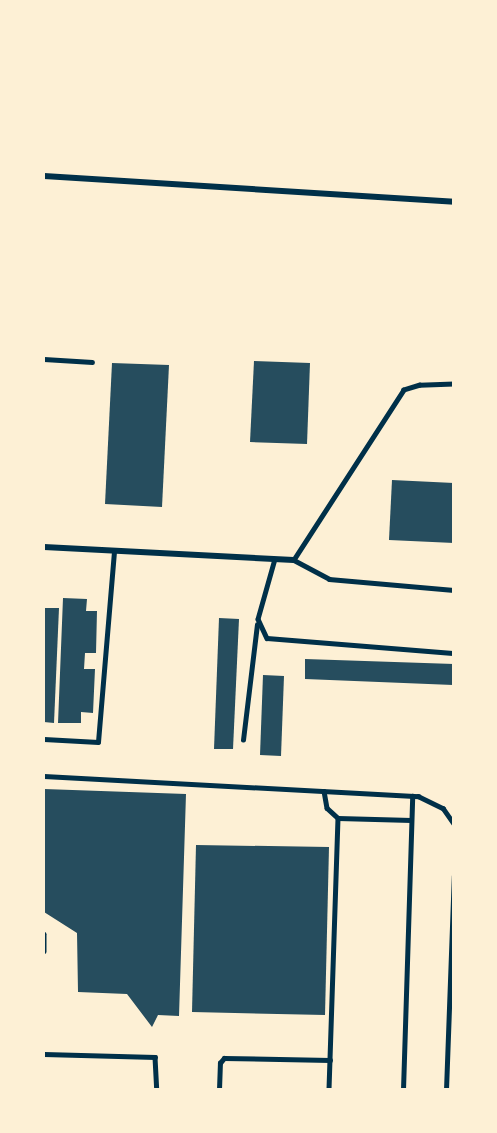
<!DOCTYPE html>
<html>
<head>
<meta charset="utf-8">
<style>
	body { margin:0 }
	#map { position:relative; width:497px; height:1133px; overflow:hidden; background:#fdf0d5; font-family:Barlow,sans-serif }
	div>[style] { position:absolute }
	.building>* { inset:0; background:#264d5e }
	.service>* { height:4.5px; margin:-2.25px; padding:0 2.25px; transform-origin:2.25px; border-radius:2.25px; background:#003049 }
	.minor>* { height:6px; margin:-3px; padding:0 3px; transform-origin:3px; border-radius:3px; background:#003049 }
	span { translate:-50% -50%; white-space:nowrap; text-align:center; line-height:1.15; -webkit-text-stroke:6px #fdf0d5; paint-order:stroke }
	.frame { position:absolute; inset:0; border:45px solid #fdf0d5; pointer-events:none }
</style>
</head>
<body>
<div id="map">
	<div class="building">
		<i style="clip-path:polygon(254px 361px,310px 363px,307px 444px,250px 442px)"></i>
		<i style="clip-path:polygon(112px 363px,169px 365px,162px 507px,105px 504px)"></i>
		<i style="clip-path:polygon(392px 480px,454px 483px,454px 543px,389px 540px)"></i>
		<i style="clip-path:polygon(63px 598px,87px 599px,86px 611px,97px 611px,96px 653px,85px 653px,84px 669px,95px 669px,93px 713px,81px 712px,81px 723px,58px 723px)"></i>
		<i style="clip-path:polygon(44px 608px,59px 608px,54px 723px,44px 722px)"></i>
		<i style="clip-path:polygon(219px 618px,239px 619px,233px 749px,214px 749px)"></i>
		<i style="clip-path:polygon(305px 659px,454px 664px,453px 685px,305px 679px)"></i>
		<i style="clip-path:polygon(263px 675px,284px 676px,281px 756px,260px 755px)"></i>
		<i style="clip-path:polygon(44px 789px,186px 794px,179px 1016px,158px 1015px,152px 1027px,127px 994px,78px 992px,77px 933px,44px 912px)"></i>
		<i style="clip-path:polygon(196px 845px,329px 847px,325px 1015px,192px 1012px)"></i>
	</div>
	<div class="service">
		<i style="left:44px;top:359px;width:48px;rotate:3.6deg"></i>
		<i style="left:454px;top:384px;width:34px;rotate:178deg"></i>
		<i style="left:420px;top:385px;width:17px;rotate:163deg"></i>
		<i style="left:404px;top:390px;width:202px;rotate:122.9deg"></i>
		<i style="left:294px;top:560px;width:40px;rotate:28deg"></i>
		<i style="left:329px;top:579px;width:125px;rotate:5deg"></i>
		<i style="left:275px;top:559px;width:62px;rotate:105.8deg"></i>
		<i style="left:258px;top:619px;width:21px;rotate:65deg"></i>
		<i style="left:267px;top:638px;width:186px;rotate:4.6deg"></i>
		<i style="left:44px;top:739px;width:54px;rotate:3.2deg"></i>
		<i style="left:98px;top:742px;width:192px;rotate:-85.2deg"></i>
		<i style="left:243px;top:740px;width:116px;rotate:-83.1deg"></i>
		<i style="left:44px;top:776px;width:375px;rotate:3.1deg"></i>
		<i style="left:418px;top:796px;width:28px;rotate:26deg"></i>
		<i style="left:443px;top:808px;width:19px;rotate:55deg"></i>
		<i style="left:324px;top:791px;width:17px;rotate:80deg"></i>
		<i style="left:327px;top:808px;width:15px;rotate:42deg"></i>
		<i style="left:338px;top:818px;width:272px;rotate:91.9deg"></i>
		<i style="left:338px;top:818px;width:73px;rotate:1.6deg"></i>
		<i style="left:44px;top:934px;width:17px;rotate:90deg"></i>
		<i style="left:44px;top:1054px;width:111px;rotate:1.5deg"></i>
		<i style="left:155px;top:1057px;width:33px;rotate:87deg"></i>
		<i style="left:219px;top:1090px;width:27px;rotate:-88deg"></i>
		<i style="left:220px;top:1063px;width:6px;rotate:-51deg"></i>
		<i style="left:224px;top:1058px;width:106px;rotate:1.1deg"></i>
		<i style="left:403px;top:1090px;width:294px;rotate:-88.2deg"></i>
		<i style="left:446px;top:1090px;width:214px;rotate:-87.9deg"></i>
	</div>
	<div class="minor">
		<i style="left:44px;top:176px;width:411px;rotate:3.6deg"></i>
		<i style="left:44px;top:547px;width:250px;rotate:3deg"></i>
	</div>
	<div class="frame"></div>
</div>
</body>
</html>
